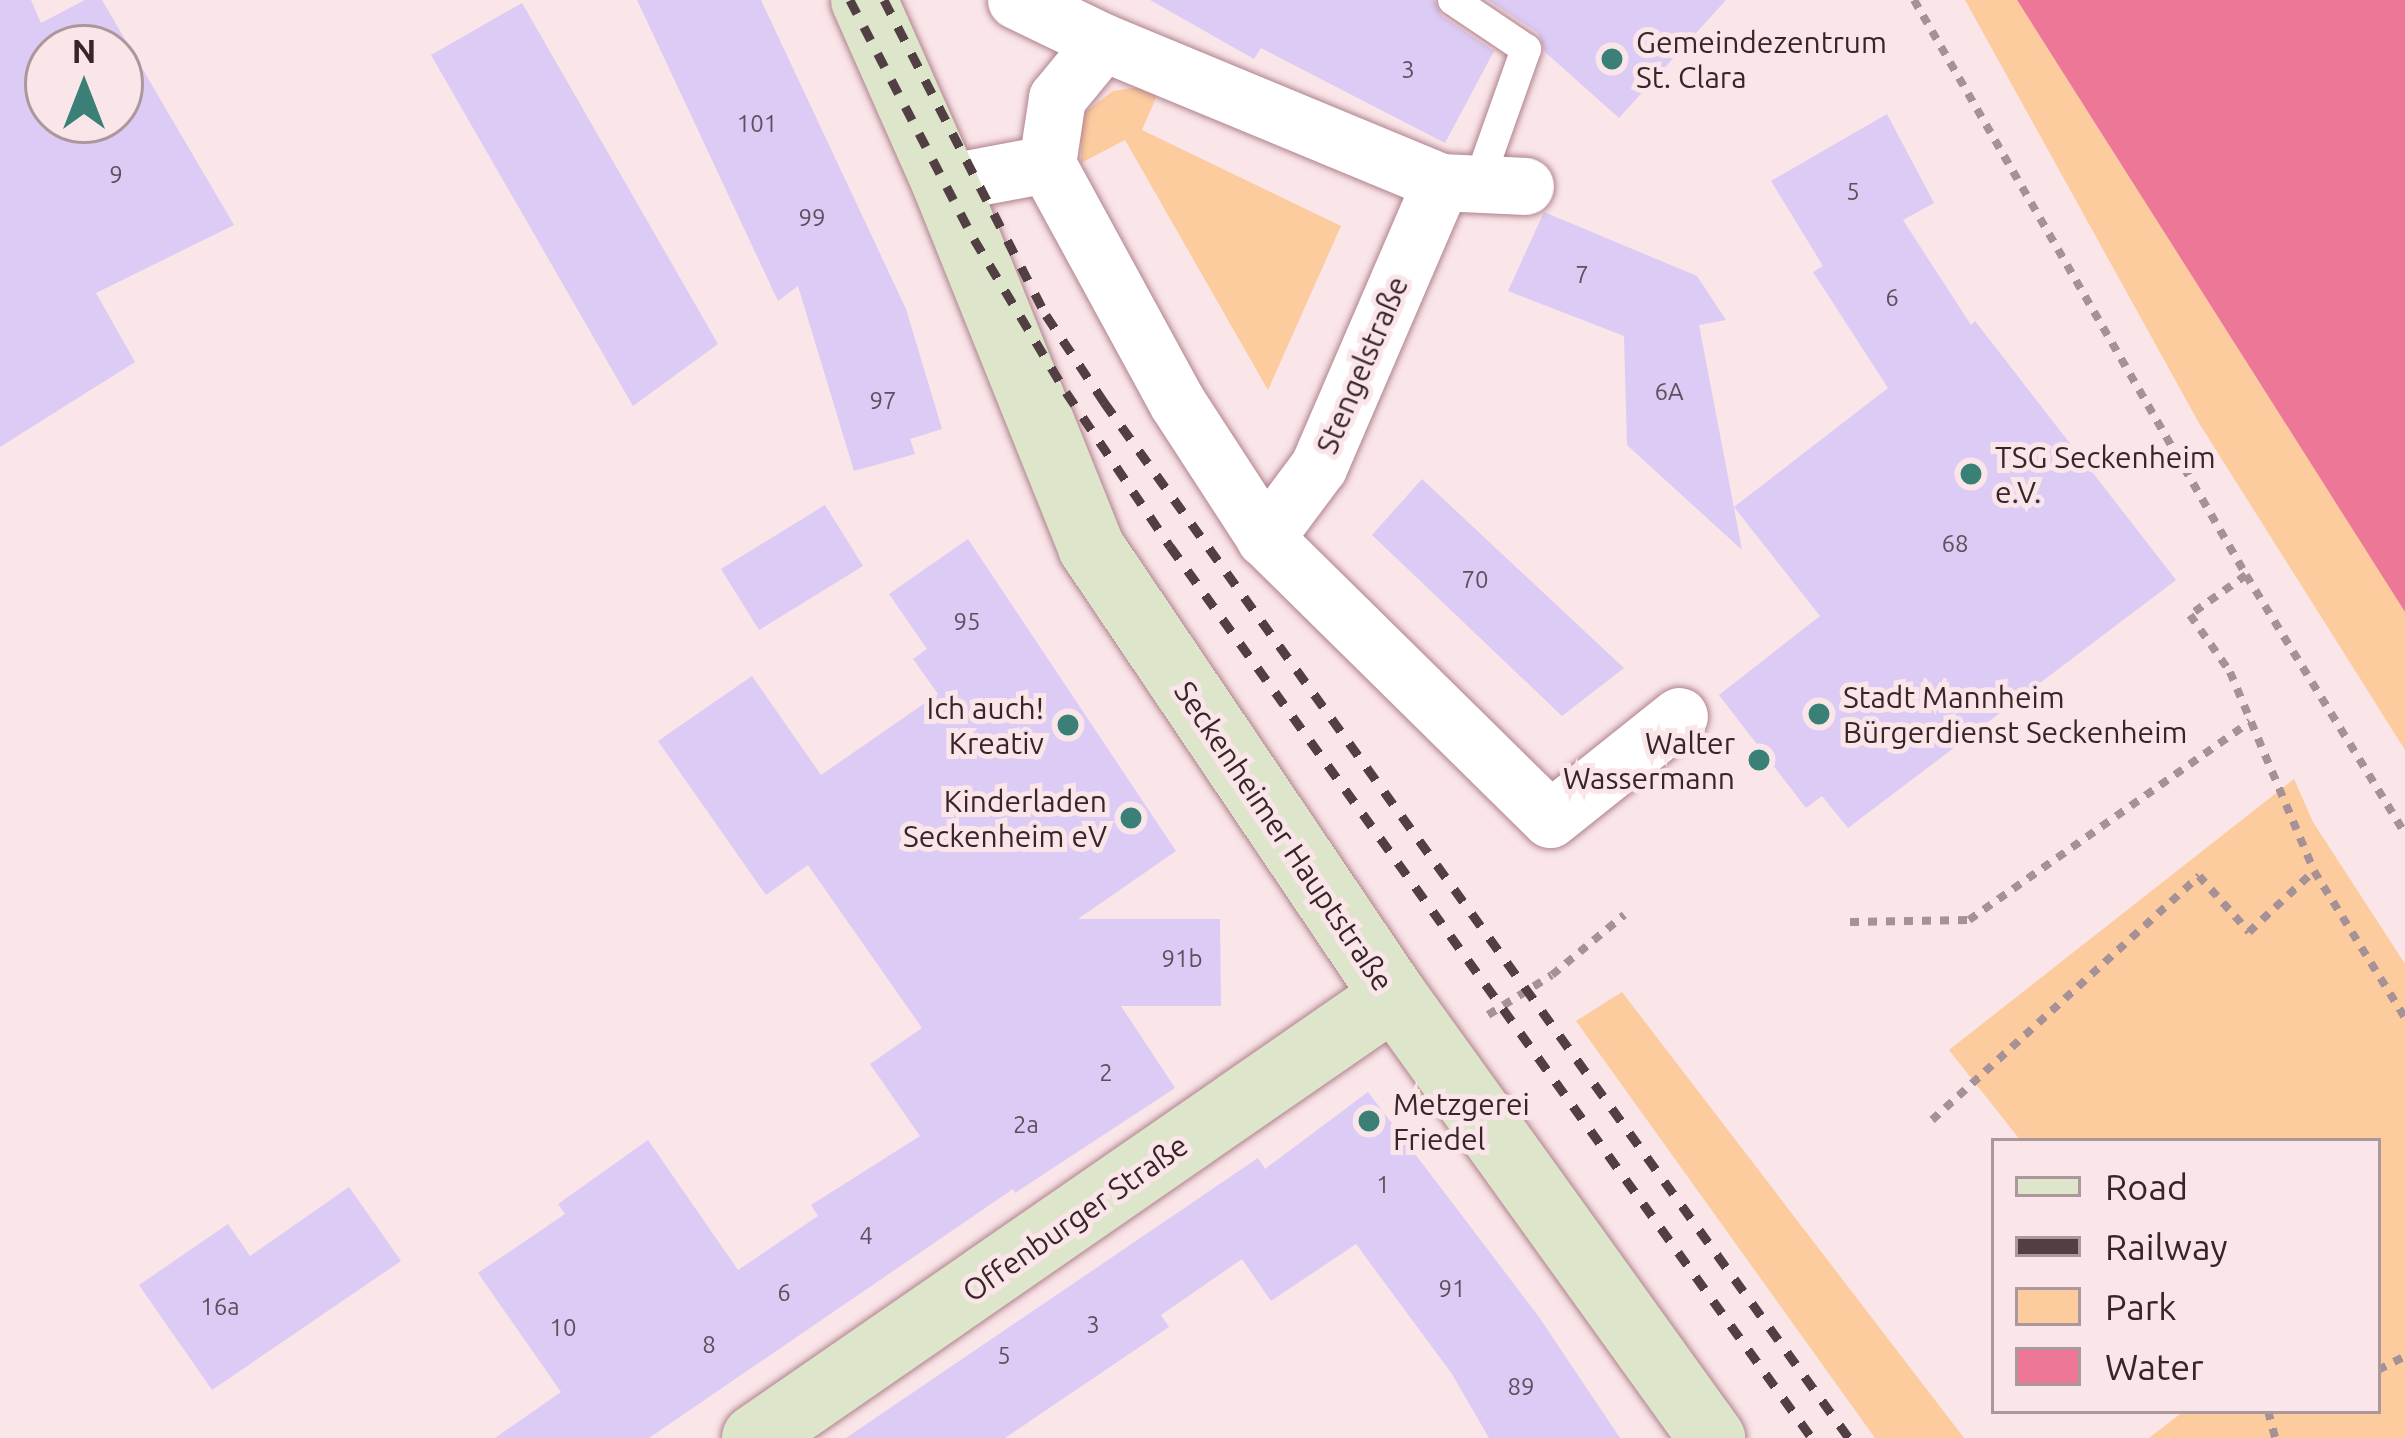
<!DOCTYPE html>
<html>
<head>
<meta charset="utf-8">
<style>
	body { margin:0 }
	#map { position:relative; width:2405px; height:1438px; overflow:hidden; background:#fae5e9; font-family:Ubuntu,sans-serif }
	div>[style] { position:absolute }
	.green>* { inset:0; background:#fccb9e }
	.water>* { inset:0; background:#ec7797 }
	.building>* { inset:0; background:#dccbf4 }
	.path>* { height:8px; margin-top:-4px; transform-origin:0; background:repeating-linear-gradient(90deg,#a69296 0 9px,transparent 0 18px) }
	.roads { filter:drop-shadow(0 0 3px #b1828d) drop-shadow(0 0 3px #b1828d) }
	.lane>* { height:30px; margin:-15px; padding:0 15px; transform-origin:15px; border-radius:15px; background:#fff }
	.street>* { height:57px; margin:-28.5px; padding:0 28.5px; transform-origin:28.5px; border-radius:28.5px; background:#fff }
	.secondary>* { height:66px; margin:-33px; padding:0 33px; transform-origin:33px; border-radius:33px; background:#dde6ca }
	.rail>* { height:9px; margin-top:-4.5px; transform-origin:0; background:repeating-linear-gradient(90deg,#523f43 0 15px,transparent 0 30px) }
	.dots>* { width:33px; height:33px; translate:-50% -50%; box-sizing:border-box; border:6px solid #fae5e9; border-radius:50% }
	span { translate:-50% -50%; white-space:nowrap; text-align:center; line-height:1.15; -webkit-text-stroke:10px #fae5e9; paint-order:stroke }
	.number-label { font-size:24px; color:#614e5c }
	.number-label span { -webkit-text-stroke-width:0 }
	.poi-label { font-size:30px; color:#382529 }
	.left { translate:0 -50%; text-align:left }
	.right { translate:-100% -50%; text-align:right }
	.street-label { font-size:30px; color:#382529 }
	.legend { position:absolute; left:1991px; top:1138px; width:390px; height:276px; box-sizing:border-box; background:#fae5e9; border:3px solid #ac989c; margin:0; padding:15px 21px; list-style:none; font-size:36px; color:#382529 }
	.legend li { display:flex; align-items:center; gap:24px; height:60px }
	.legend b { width:60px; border:3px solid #ac989c }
	.north { position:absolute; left:24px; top:24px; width:120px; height:120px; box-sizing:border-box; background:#fae5e9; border:3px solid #ac989c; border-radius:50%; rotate:0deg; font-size:33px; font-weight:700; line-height:48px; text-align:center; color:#382529 }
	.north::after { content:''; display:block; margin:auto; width:42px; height:54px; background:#3a8077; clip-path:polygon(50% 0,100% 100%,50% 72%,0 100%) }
</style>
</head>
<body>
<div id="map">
	<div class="green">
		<i style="clip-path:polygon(1965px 0,2017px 0,2405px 612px,2405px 750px,2199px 423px)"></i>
		<i style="clip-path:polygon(1138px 87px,1159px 91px,1142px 130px,1341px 226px,1268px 390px,1125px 140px,1081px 163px,1081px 115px,1113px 91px)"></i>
		<i style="clip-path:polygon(2294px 779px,2313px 822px,2405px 964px,2405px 1438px,2149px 1438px,2184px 1411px,2378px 1411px,2378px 1141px,2021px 1141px,1949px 1050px)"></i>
		<i style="clip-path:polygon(1622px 992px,1964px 1438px,1875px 1438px,1576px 1021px)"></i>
	</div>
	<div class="water">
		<i style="clip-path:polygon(2017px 0,2405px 0,2405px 612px)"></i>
	</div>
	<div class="building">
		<i style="clip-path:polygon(evenodd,0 0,31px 0,41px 23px,85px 0,102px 0,234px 225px,96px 293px,135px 362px,0 447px,0 0,48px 48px,120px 48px,120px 120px,48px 120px,48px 48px)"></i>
		<i style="clip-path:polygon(637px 0,761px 0,906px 309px,942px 429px,910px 439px,915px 454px,854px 471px,798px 286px,778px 301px)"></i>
		<i style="clip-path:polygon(1150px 0,1434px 0,1442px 16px,1494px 51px,1445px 143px,1261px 48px,1254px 59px)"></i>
		<i style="clip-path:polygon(1488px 0,1726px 0,1619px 118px,1545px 52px,1538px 33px)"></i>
		<i style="clip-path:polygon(522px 3px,718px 344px,633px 406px,431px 55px)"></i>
		<i style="clip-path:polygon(1887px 114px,1934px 203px,1903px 220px,1971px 325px,1975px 321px,2176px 580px,1848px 828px,1822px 796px,1806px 808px,1719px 695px,1820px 616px,1734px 507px,1888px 388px,1813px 272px,1823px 266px,1771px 181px)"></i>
		<i style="clip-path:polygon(1544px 212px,1697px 276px,1726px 320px,1699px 325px,1742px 550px,1627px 445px,1624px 336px,1508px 291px)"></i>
		<i style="clip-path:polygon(1422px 479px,1579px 626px,1624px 668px,1562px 716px,1372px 535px)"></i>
		<i style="clip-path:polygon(825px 505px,863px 566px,759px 630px,721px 569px)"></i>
		<i style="clip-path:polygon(968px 539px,1176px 851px,1078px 919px,1220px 919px,1221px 1006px,1121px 1006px,1175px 1088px,1015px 1193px,1013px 1189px,649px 1438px,495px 1438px,561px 1392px,478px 1273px,565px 1214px,558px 1204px,648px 1140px,738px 1270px,818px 1216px,811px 1205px,920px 1136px,870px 1064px,922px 1028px,808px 865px,766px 895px,658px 741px,752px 676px,821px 775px,938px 694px,913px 659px,927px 649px,889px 594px)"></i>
		<i style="clip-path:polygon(1368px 1092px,1539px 1317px,1620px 1438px,1489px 1438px,1452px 1374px,1356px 1244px,1271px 1301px,1242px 1259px,1161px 1315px,1169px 1327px,1005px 1438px,846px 1438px,1258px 1158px,1265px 1169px)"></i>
		<i style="clip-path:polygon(349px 1187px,401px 1261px,212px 1390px,139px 1285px,228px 1224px,250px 1256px)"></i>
	</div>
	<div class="path">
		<i style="left:1914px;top:0;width:664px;rotate:60deg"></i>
		<i style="left:2246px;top:575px;width:303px;rotate:58.4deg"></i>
		<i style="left:2246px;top:575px;width:69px;rotate:144.5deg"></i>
		<i style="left:2190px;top:615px;width:70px;rotate:54.9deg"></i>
		<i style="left:2230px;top:672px;width:216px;rotate:67.1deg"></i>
		<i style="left:2314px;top:871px;width:173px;rotate:58.2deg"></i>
		<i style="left:1850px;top:922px;width:119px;rotate:-1deg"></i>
		<i style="left:1969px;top:920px;width:344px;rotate:-35.2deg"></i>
		<i style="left:1488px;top:1015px;width:75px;rotate:-32deg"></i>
		<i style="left:1552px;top:975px;width:94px;rotate:-39.8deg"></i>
		<i style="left:1932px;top:1120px;width:362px;rotate:-42.4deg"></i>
		<i style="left:2199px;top:876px;width:75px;rotate:48.2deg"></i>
		<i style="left:2249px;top:932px;width:89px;rotate:-43.2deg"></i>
		<i style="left:2378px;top:1370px;width:30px;rotate:-27deg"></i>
		<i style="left:2268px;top:1411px;width:28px;rotate:75deg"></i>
	</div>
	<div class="roads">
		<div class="lane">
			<i style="left:1453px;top:0;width:88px;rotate:33.9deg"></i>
			<i style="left:1526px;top:49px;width:143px;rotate:109.6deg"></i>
		</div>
		<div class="street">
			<i style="left:1016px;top:0;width:97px;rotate:25.8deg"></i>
			<i style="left:1103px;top:42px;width:366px;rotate:22.5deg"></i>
			<i style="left:1441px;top:182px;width:310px;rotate:113.3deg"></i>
			<i style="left:1318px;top:467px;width:89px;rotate:126.7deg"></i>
			<i style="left:1047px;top:164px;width:273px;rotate:61.4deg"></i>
			<i style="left:1178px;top:404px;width:160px;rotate:57deg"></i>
			<i style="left:1265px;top:538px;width:400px;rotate:44.6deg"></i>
			<i style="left:1550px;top:819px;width:165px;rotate:-38.6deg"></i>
			<i style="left:1047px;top:164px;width:67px;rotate:-81.4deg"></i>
			<i style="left:1057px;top:98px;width:72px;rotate:-50.6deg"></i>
			<i style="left:1441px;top:182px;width:84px;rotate:2.7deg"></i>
			<i style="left:945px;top:183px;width:104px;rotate:-10.6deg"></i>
		</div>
		<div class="secondary">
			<i style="left:864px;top:0;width:200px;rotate:66.1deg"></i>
			<i style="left:945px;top:183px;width:392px;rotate:68.1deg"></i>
			<i style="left:1091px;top:547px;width:542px;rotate:55.99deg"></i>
			<i style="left:1394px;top:996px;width:545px;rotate:54.27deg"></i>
			<i style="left:755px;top:1438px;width:777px;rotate:-34.67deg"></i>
		</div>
	</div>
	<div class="rail">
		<i style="left:850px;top:0;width:269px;rotate:62.6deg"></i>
		<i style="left:974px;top:239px;width:179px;rotate:59deg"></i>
		<i style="left:1066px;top:392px;width:186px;rotate:56deg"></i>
		<i style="left:1170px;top:546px;width:1099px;rotate:54.26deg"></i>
		<i style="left:884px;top:0;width:354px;rotate:62.8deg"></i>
		<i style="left:1046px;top:315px;width:105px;rotate:56.3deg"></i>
		<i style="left:1104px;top:402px;width:1276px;rotate:54.28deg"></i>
	</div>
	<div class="dots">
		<i style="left:1612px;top:59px;background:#3a8077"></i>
		<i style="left:1971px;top:474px;background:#3a8077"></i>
		<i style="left:1819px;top:714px;background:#3a8077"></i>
		<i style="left:1068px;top:725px;background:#3a8077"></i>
		<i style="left:1759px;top:760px;background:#3a8077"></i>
		<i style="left:1131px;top:818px;background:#3a8077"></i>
		<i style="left:1369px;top:1121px;background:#3a8077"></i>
	</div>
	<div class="number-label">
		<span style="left:1408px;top:70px">3</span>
		<span style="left:757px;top:124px">101</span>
		<span style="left:116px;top:175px">9</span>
		<span style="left:1853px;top:192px">5</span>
		<span style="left:812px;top:218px">99</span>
		<span style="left:1582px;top:275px">7</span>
		<span style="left:1892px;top:298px">6</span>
		<span style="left:1669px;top:392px">6A</span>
		<span style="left:883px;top:401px">97</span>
		<span style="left:1955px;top:544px">68</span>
		<span style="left:1475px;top:580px">70</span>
		<span style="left:967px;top:622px">95</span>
		<span style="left:1182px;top:959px">91b</span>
		<span style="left:1106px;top:1073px">2</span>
		<span style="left:1026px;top:1125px">2a</span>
		<span style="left:1383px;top:1185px">1</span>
		<span style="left:866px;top:1236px">4</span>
		<span style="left:1452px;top:1289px">91</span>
		<span style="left:784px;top:1293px">6</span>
		<span style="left:220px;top:1307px">16a</span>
		<span style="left:1093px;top:1325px">3</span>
		<span style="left:563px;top:1328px">10</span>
		<span style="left:709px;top:1345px">8</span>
		<span style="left:1004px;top:1356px">5</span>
		<span style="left:1521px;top:1387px">89</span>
	</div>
	<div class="poi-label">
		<span class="left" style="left:1636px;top:59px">Gemeindezentrum<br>St. Clara</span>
		<span class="left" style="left:1995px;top:474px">TSG Seckenheim<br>e.V.</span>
		<span class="left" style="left:1843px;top:714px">Stadt Mannheim<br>Bürgerdienst Seckenheim</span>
		<span class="right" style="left:1044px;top:725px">Ich auch!<br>Kreativ</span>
		<span class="right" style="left:1735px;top:760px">Walter<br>Wassermann</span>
		<span class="right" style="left:1107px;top:818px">Kinderladen<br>Seckenheim eV</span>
		<span class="left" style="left:1393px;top:1121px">Metzgerei<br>Friedel</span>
	</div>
	<div class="street-label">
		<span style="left:1362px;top:365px;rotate:-67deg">Stengelstraße</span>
		<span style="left:1284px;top:836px;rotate:56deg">Seckenheimer Hauptstraße</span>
		<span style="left:1075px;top:1218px;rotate:-35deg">Offenburger Straße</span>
	</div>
	<ul class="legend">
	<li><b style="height:15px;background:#dde6ca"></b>Road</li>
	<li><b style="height:15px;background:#523f43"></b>Railway</li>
	<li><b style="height:33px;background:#fccb9e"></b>Park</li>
	<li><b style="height:33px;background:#ec7797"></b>Water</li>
	</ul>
	<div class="north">N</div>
</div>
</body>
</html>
